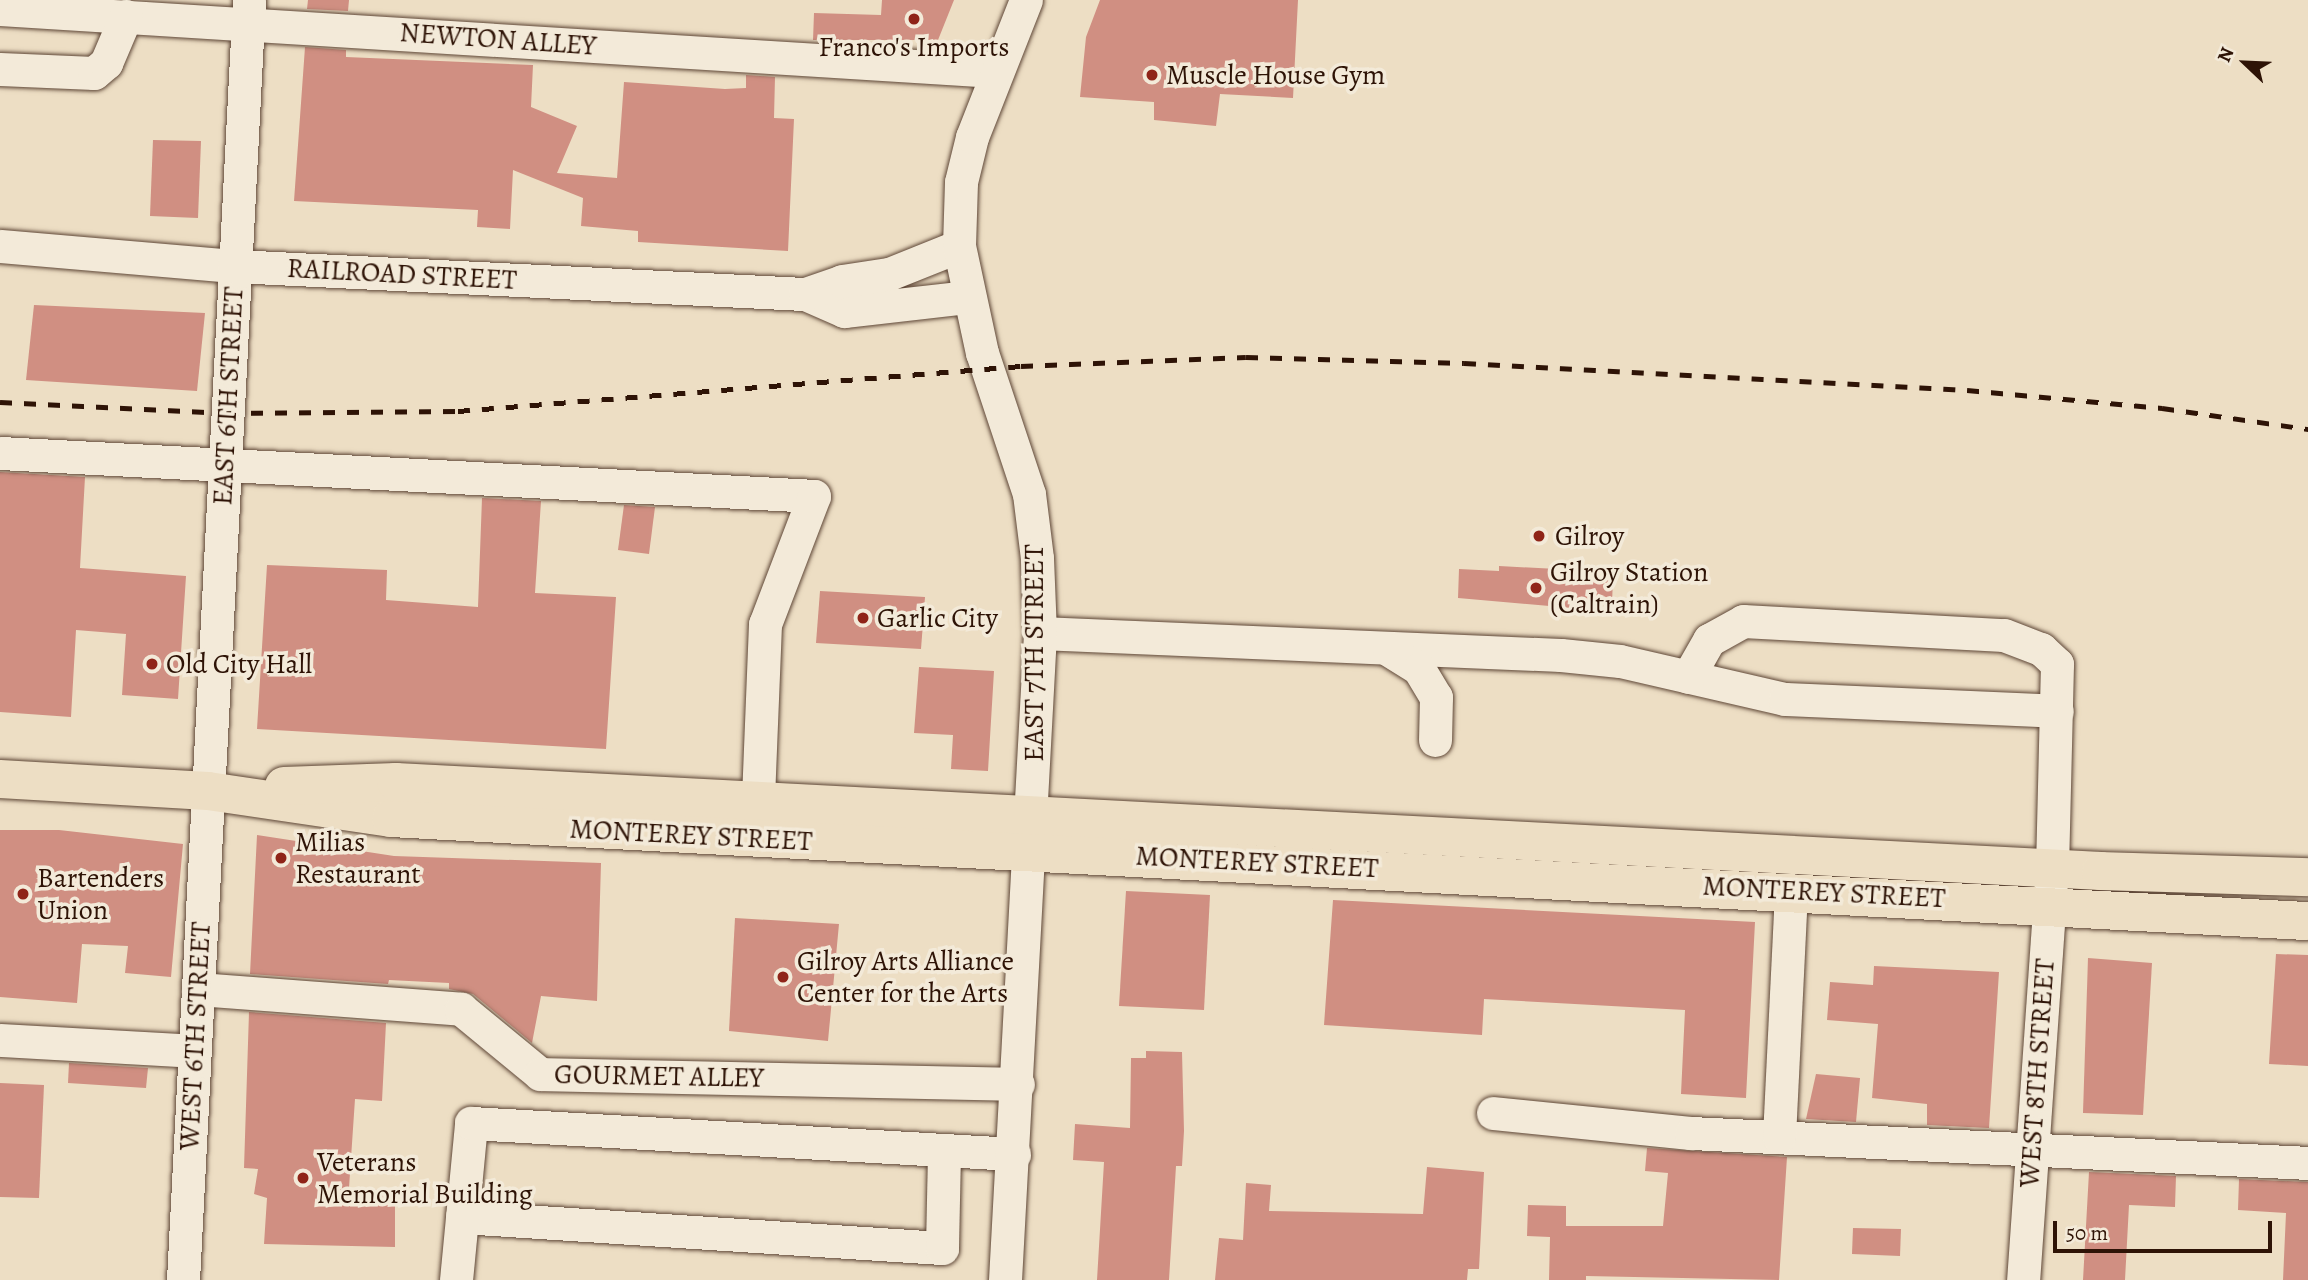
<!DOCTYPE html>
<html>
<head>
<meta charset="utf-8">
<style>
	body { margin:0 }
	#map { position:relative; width:2308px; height:1280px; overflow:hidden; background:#eddec4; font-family:Alegreya,serif }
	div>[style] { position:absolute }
	.building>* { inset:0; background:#d08f82 }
	.roads { filter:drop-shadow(0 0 2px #5e4636) drop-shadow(0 0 2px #5e4636) }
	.minor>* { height:33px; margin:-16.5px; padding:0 16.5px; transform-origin:16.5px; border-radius:16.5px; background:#f3ead9 }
	.major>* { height:38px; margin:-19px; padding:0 19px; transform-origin:19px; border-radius:19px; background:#eddec4 }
	.rail>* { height:5px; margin-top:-2.5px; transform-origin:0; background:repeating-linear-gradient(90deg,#2e1306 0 12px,transparent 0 24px) }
	.dots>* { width:19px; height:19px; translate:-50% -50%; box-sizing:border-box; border:4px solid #f3ead9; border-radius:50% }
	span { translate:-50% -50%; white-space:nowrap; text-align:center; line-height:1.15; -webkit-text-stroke:7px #f3ead9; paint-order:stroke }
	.street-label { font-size:28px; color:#2e1306 }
	.poi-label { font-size:28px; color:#2e1306 }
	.left { translate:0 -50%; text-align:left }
	.north { position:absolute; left:2210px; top:28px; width:70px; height:70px; -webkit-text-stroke:5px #f3ead9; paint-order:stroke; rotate:293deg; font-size:19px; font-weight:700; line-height:28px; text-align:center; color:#2e1306 }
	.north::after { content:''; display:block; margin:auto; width:24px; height:32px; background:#2e1306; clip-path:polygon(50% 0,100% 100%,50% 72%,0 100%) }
	.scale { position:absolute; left:2053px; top:1221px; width:219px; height:32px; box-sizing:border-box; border:4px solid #2e1306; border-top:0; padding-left:9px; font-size:21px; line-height:24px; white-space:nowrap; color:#2e1306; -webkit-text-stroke:5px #f3ead9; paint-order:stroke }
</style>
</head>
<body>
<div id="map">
	<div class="building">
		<i style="clip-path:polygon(308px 0,349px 0,348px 11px,307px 9px)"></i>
		<i style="clip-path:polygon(882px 0,954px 0,938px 40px,813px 40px,814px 13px,881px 15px)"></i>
		<i style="clip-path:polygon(1100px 0,1298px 0,1293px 98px,1220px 94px,1216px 126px,1154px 120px,1154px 102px,1080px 97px,1086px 37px)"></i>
		<i style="clip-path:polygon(305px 47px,346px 50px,346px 57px,533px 65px,531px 107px,577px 126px,557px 173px,617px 178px,624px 82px,725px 89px,746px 88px,746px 75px,775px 77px,774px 118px,794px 119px,788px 251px,638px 242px,638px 231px,581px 226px,583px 198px,513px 170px,510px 229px,477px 227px,478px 210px,294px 201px)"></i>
		<i style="clip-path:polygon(153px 140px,201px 141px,198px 218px,150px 216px)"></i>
		<i style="clip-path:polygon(34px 305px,205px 313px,197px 391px,26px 380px)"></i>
		<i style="clip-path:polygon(0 472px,85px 477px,80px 568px,186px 576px,178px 699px,122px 695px,126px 634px,76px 630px,71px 717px,0 712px)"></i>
		<i style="clip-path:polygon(482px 498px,541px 501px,535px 593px,616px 597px,606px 749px,257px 729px,267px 565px,387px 570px,386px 600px,478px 607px)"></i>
		<i style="clip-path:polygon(624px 505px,655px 507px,649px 554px,618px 550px)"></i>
		<i style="clip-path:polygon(1499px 566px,1576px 570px,1575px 576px,1613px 577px,1612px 604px,1573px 602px,1572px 608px,1458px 598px,1459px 569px,1499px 571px)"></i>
		<i style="clip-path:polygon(820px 591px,925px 597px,921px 649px,816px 643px)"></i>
		<i style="clip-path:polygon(919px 667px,994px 671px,988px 771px,951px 769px,953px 735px,914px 733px)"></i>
		<i style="clip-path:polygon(0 830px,59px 830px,183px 844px,171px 977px,125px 973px,128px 946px,82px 944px,77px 1003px,0 997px)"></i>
		<i style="clip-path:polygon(257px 835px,394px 856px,601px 863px,597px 1001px,541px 996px,532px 1043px,473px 994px,449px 989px,449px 983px,389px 980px,388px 984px,250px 974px)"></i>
		<i style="clip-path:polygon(1126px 891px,1210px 895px,1204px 1010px,1119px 1006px)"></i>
		<i style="clip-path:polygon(1333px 900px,1755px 922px,1746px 1098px,1681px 1094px,1685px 1010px,1484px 999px,1482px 1035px,1324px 1025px)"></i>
		<i style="clip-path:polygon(735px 918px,839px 924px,828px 1041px,729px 1031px)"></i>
		<i style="clip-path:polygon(2276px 954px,2308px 955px,2308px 1066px,2269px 1064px)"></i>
		<i style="clip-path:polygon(2088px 958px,2152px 963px,2143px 1115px,2083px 1113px)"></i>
		<i style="clip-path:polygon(1874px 966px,1999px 972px,1989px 1128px,1927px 1125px,1927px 1104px,1872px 1098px,1878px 1024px,1827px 1020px,1830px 982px,1873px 985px)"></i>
		<i style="clip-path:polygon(249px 1012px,386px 1023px,382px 1101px,355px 1099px,349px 1188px,395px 1191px,395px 1247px,264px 1244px,267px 1198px,254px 1194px,258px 1169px,244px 1168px)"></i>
		<i style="clip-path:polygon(1146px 1051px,1182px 1052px,1184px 1131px,1182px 1166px,1176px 1166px,1169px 1280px,1097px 1280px,1104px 1162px,1073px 1160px,1075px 1124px,1130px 1128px,1131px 1058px,1146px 1058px)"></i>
		<i style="clip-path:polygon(69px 1063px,148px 1068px,146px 1088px,68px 1083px)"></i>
		<i style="clip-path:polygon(1816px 1074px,1860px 1078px,1856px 1122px,1806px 1119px)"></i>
		<i style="clip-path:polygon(0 1083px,44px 1085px,39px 1198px,0 1197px)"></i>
		<i style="clip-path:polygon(1647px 1148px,1787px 1157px,1779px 1280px,1586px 1276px,1586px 1280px,1549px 1280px,1550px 1237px,1527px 1236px,1528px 1205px,1566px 1206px,1566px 1226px,1663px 1226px,1668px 1173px,1645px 1171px)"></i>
		<i style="clip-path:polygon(1427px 1167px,1484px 1172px,1479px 1269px,1468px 1269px,1467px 1280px,1215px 1280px,1219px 1238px,1243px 1240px,1246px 1183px,1271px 1185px,1269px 1211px,1423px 1214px)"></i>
		<i style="clip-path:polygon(2089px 1172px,2176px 1176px,2175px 1207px,2129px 1205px,2125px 1280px,2083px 1280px)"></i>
		<i style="clip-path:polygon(2239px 1179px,2308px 1182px,2308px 1280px,2283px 1280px,2286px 1213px,2238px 1210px)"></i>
		<i style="clip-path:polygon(1853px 1228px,1901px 1229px,1900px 1256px,1852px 1254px)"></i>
	</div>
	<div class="roads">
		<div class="minor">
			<i style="left:0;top:9px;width:997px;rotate:3.57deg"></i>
			<i style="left:0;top:69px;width:94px;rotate:2.4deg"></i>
			<i style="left:94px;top:73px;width:16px;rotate:-40deg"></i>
			<i style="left:106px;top:63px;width:51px;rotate:-66.9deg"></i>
			<i style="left:0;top:246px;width:235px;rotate:4.9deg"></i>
			<i style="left:234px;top:266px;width:572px;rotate:2.81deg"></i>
			<i style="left:805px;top:294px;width:43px;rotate:23.6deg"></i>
			<i style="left:844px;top:311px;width:123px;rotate:-6.5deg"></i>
			<i style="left:805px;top:294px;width:39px;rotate:-19deg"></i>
			<i style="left:842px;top:281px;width:48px;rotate:-8.5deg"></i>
			<i style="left:889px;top:274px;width:75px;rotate:-21.8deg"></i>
			<i style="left:0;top:453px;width:815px;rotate:3.02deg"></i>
			<i style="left:814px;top:496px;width:137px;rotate:110.9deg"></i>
			<i style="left:765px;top:624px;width:177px;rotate:92.3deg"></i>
			<i style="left:1040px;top:633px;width:521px;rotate:2.42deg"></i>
			<i style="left:1561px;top:655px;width:59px;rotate:5.8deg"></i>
			<i style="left:1620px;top:661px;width:169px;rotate:13deg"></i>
			<i style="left:1785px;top:699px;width:272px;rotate:2.5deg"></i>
			<i style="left:1389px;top:650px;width:36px;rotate:32deg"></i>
			<i style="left:1419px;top:669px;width:33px;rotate:59deg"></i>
			<i style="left:1436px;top:697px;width:43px;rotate:91.3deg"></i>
			<i style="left:1688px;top:677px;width:43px;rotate:-60.4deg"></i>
			<i style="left:1709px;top:640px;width:39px;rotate:-29deg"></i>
			<i style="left:1743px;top:621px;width:261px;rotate:3.1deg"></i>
			<i style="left:2004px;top:635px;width:40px;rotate:21deg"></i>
			<i style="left:2041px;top:649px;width:22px;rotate:43deg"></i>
			<i style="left:2057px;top:664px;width:203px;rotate:91.4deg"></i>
			<i style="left:2052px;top:867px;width:414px;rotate:94deg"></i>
			<i style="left:198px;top:989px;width:264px;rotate:4.3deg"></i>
			<i style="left:461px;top:1009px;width:102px;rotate:39.4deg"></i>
			<i style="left:540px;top:1074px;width:478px;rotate:1.2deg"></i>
			<i style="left:0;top:1040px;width:194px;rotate:3.2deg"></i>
			<i style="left:1493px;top:1113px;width:199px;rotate:5.8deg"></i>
			<i style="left:1691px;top:1133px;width:618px;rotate:2.78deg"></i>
			<i style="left:1779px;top:1137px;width:247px;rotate:-87.2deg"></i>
			<i style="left:462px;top:1217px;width:481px;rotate:3.7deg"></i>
			<i style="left:942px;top:1248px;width:97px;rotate:-88.8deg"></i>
			<i style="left:183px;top:1280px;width:1282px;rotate:-87.05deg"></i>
			<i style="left:456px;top:1280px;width:158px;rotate:-84.5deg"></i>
			<i style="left:471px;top:1123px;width:544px;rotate:3.27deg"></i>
			<i style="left:1005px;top:1280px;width:648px;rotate:-86.9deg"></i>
			<i style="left:1040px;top:633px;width:75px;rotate:-92.3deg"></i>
			<i style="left:1037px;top:558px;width:64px;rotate:-97.1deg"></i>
			<i style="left:1029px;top:494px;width:149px;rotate:-108.4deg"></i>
			<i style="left:982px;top:353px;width:109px;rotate:-102.1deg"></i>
			<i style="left:959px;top:246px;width:64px;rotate:-88.2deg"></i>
			<i style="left:961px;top:182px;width:46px;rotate:-76.3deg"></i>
			<i style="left:972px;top:137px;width:147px;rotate:-68.5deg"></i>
		</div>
		<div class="major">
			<i style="left:0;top:779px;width:208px;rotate:3.3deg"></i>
			<i style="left:208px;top:791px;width:185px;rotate:8.4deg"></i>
			<i style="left:391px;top:818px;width:1920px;rotate:3.08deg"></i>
			<i style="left:284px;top:786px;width:112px;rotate:-2deg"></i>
			<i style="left:396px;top:782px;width:1707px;rotate:2.99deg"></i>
			<i style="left:2101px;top:871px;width:207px;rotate:1.7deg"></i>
		</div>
	</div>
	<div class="rail">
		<i style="left:0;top:402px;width:227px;rotate:2.8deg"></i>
		<i style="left:227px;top:413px;width:231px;rotate:-0.5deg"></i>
		<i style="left:458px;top:411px;width:565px;rotate:-4.57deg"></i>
		<i style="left:1021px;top:366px;width:225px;rotate:-2.3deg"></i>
		<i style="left:1246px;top:357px;width:218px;rotate:1.6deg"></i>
		<i style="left:1464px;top:363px;width:504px;rotate:3.07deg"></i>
		<i style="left:1967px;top:390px;width:196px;rotate:5.3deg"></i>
		<i style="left:2162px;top:408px;width:148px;rotate:8.2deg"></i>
	</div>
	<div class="dots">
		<i style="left:914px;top:19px;background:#8f2418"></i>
		<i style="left:1152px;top:75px;background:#8f2418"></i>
		<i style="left:1539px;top:536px;background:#8f2418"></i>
		<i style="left:1536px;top:588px;background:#8f2418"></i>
		<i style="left:863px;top:618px;background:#8f2418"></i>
		<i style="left:152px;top:664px;background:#8f2418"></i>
		<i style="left:281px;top:858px;background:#8f2418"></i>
		<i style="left:23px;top:894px;background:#8f2418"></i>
		<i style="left:783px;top:977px;background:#8f2418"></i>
		<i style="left:303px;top:1178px;background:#8f2418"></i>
	</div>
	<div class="street-label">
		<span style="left:498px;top:39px;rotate:4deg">NEWTON ALLEY</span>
		<span style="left:402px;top:274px;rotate:3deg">RAILROAD STREET</span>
		<span style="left:228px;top:396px;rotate:-87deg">EAST 6TH STREET</span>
		<span style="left:1034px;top:653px;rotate:-90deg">EAST 7TH STREET</span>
		<span style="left:691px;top:835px;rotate:3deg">MONTEREY STREET</span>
		<span style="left:1257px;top:862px;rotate:3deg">MONTEREY STREET</span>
		<span style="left:1824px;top:892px;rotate:3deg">MONTEREY STREET</span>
		<span style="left:195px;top:1036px;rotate:-87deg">WEST 6TH STREET</span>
		<span style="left:2037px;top:1073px;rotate:-86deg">WEST 8TH STREET</span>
		<span style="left:659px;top:1076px;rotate:1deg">GOURMET ALLEY</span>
	</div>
	<div class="poi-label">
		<span style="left:914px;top:47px">Franco's Imports</span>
		<span class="left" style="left:1166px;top:75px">Muscle House Gym</span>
		<span class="left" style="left:1555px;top:536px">Gilroy</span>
		<span class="left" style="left:1550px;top:588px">Gilroy Station<br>(Caltrain)</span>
		<span class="left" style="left:877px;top:618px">Garlic City</span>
		<span class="left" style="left:166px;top:664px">Old City Hall</span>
		<span class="left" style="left:295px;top:858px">Milias<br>Restaurant</span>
		<span class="left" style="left:37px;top:894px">Bartenders<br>Union</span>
		<span class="left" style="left:797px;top:977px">Gilroy Arts Alliance<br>Center for the Arts</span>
		<span class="left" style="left:317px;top:1178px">Veterans<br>Memorial Building</span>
	</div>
	<div class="north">N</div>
	<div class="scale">50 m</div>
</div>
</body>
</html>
